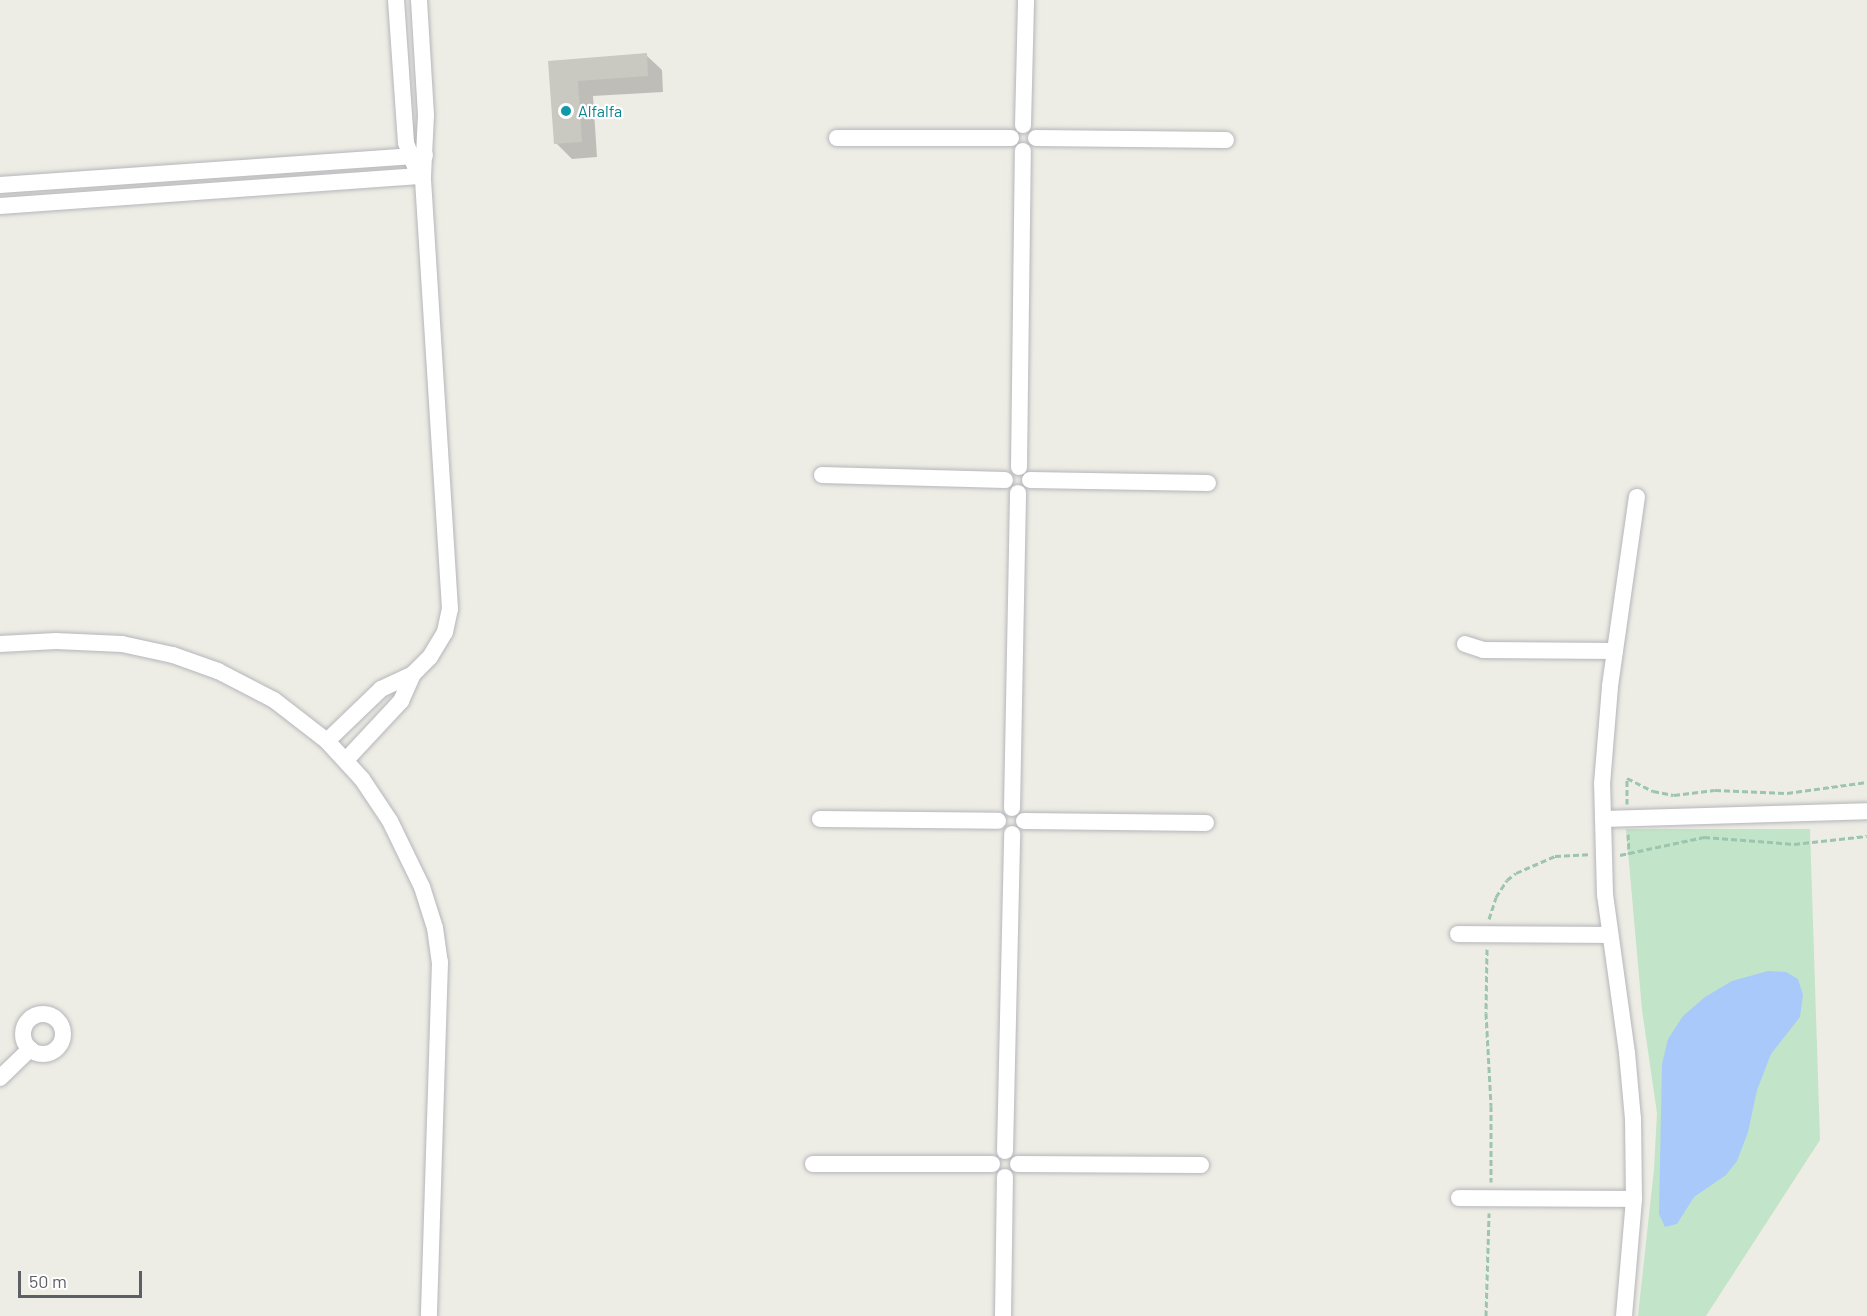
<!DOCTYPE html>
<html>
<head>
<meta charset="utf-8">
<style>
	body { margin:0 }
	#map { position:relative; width:1867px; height:1316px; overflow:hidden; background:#eeede5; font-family:Barlow,sans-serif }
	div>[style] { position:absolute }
	.green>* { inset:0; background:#c2e4c8 }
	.water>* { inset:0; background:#a9c9fa }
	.shadow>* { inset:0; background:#0003 }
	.building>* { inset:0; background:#c9c8c1 }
	.path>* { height:3px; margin-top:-1.5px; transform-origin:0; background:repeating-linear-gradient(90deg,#9cc4ae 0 6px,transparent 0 9px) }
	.roads { filter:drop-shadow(0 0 2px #b5b6bb) drop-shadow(0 0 2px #b5b6bb) }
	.street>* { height:16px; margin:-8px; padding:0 8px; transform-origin:8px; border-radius:8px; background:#fff }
	.street>.ring { margin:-8px; padding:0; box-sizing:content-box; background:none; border:16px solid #fff; border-radius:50% }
	.dots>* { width:16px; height:16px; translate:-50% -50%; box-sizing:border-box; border:3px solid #fff; border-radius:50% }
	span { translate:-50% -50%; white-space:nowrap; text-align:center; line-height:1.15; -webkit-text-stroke:4.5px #fff; paint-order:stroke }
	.culture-label { font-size:16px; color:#0d838f }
	.left { translate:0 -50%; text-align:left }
	.scale { position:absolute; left:18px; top:1271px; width:124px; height:27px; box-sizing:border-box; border:3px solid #5c5f64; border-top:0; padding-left:8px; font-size:18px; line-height:21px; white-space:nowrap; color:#5c5f64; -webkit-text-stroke:4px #fff; paint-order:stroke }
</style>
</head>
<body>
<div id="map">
	<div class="green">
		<i style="clip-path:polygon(1626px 829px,1810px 829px,1820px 1140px,1706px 1316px,1638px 1316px,1654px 1169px,1657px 1113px,1642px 1010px)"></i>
	</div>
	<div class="water">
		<i style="clip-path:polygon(1768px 971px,1786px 972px,1798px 979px,1803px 995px,1800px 1017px,1771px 1054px,1757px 1090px,1748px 1132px,1737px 1161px,1726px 1175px,1694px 1197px,1677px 1224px,1665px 1227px,1659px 1214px,1662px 1064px,1668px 1039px,1683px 1016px,1705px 997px,1732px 981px)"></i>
	</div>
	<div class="shadow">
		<i style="clip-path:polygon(646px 55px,662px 70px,663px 92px,593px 96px,597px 157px,572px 159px,556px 143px,550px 63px)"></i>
	</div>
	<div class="building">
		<i style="clip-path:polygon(647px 53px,648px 76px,578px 81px,582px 142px,554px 144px,548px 61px)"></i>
	</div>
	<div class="path">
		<i style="left:1627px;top:804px;width:26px;rotate:-90deg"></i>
		<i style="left:1627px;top:778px;width:29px;rotate:27deg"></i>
		<i style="left:1653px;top:791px;width:21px;rotate:11deg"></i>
		<i style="left:1674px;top:795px;width:41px;rotate:-7deg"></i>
		<i style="left:1715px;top:790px;width:72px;rotate:2.4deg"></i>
		<i style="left:1787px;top:793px;width:81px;rotate:-7.8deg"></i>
		<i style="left:1628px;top:834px;width:20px;rotate:87deg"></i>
		<i style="left:1620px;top:855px;width:86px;rotate:-12.1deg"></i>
		<i style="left:1704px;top:837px;width:90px;rotate:4.4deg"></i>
		<i style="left:1794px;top:844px;width:73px;rotate:-6.3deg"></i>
		<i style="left:1489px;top:919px;width:23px;rotate:-72deg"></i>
		<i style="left:1496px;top:897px;width:20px;rotate:-57deg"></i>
		<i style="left:1507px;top:880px;width:11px;rotate:-38deg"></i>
		<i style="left:1516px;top:873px;width:43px;rotate:-23.6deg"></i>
		<i style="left:1555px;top:856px;width:34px;rotate:-3deg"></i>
		<i style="left:1487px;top:949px;width:64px;rotate:90.9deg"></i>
		<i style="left:1486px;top:1013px;width:93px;rotate:86.9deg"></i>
		<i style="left:1491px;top:1106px;width:76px;rotate:90deg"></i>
		<i style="left:1486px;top:1316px;width:103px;rotate:-88.3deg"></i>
	</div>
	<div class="roads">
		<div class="street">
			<i style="left:396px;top:0;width:143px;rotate:86deg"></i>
			<i style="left:406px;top:143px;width:25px;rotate:69deg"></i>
			<i style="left:1023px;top:125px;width:125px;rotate:-88.6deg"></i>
			<i style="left:837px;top:138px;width:174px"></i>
			<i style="left:1036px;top:138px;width:190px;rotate:0.6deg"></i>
			<i style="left:0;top:185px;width:426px;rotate:-4deg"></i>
			<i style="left:0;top:206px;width:424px;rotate:-4.1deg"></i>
			<i style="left:1019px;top:467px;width:316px;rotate:-89.3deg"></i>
			<i style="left:822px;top:475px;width:183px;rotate:1.6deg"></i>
			<i style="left:1030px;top:480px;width:178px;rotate:1deg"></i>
			<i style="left:0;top:644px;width:56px;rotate:-3.1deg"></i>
			<i style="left:56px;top:641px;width:66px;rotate:2.6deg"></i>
			<i style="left:122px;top:644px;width:52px;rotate:12.2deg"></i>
			<i style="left:173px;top:655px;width:48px;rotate:19.6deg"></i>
			<i style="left:218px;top:671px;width:63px;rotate:27.4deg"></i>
			<i style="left:274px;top:700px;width:67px;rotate:37.7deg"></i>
			<i style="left:327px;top:741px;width:52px;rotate:47.4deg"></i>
			<i style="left:362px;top:779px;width:50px;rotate:56.3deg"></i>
			<i style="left:390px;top:821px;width:73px;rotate:64.1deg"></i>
			<i style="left:422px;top:887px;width:43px;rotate:72.4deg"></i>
			<i style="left:435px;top:928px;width:34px;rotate:82deg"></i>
			<i style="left:440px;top:962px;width:354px;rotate:91.8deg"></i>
			<i style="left:1465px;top:644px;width:19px;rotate:18deg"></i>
			<i style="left:1483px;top:650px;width:132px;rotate:0.4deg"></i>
			<i style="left:327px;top:741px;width:75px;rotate:-43.9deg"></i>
			<i style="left:381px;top:689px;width:35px;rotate:-25deg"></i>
			<i style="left:413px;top:674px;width:24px;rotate:-45deg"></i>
			<i style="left:430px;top:657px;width:29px;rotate:-59deg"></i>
			<i style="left:445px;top:632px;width:24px;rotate:-78deg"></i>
			<i style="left:450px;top:609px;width:434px;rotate:-93.6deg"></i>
			<i style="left:423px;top:176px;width:61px;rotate:-87.2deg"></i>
			<i style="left:426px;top:115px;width:115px;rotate:-93.5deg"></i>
			<i style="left:346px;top:760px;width:81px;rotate:-47deg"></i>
			<i style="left:401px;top:701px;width:30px;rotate:-66deg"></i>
			<i style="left:1012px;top:808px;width:315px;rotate:-88.9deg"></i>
			<i style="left:820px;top:819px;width:178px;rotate:0.6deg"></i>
			<i style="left:1603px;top:819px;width:264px;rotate:-1.7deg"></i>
			<i style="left:1024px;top:821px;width:182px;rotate:0.6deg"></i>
			<i style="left:1458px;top:934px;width:151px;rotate:0.4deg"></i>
			<i class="ring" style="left:23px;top:1014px;width:24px;height:24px"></i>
			<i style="left:0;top:1078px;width:42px;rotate:-44deg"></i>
			<i style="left:1005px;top:1151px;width:317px;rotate:-88.7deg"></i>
			<i style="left:813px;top:1164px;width:179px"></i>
			<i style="left:1018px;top:1164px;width:183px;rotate:0.3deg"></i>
			<i style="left:1459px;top:1198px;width:175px;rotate:0.3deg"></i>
			<i style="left:1003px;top:1316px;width:139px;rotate:-89.2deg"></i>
			<i style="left:1624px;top:1316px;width:117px;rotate:-85.1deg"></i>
			<i style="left:1634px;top:1199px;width:80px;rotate:-90.7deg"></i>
			<i style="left:1633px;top:1119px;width:66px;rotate:-95.2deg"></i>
			<i style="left:1627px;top:1053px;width:160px;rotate:-97.9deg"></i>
			<i style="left:1605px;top:895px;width:111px;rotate:-91.5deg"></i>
			<i style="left:1602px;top:784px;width:98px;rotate:-85.3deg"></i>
			<i style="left:1610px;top:686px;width:191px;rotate:-81.9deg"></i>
		</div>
	</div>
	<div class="dots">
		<i style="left:566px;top:111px;background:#0f9aa8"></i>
	</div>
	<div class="culture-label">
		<span class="left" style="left:578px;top:111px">Alfalfa</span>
	</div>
	<div class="scale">50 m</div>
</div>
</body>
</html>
